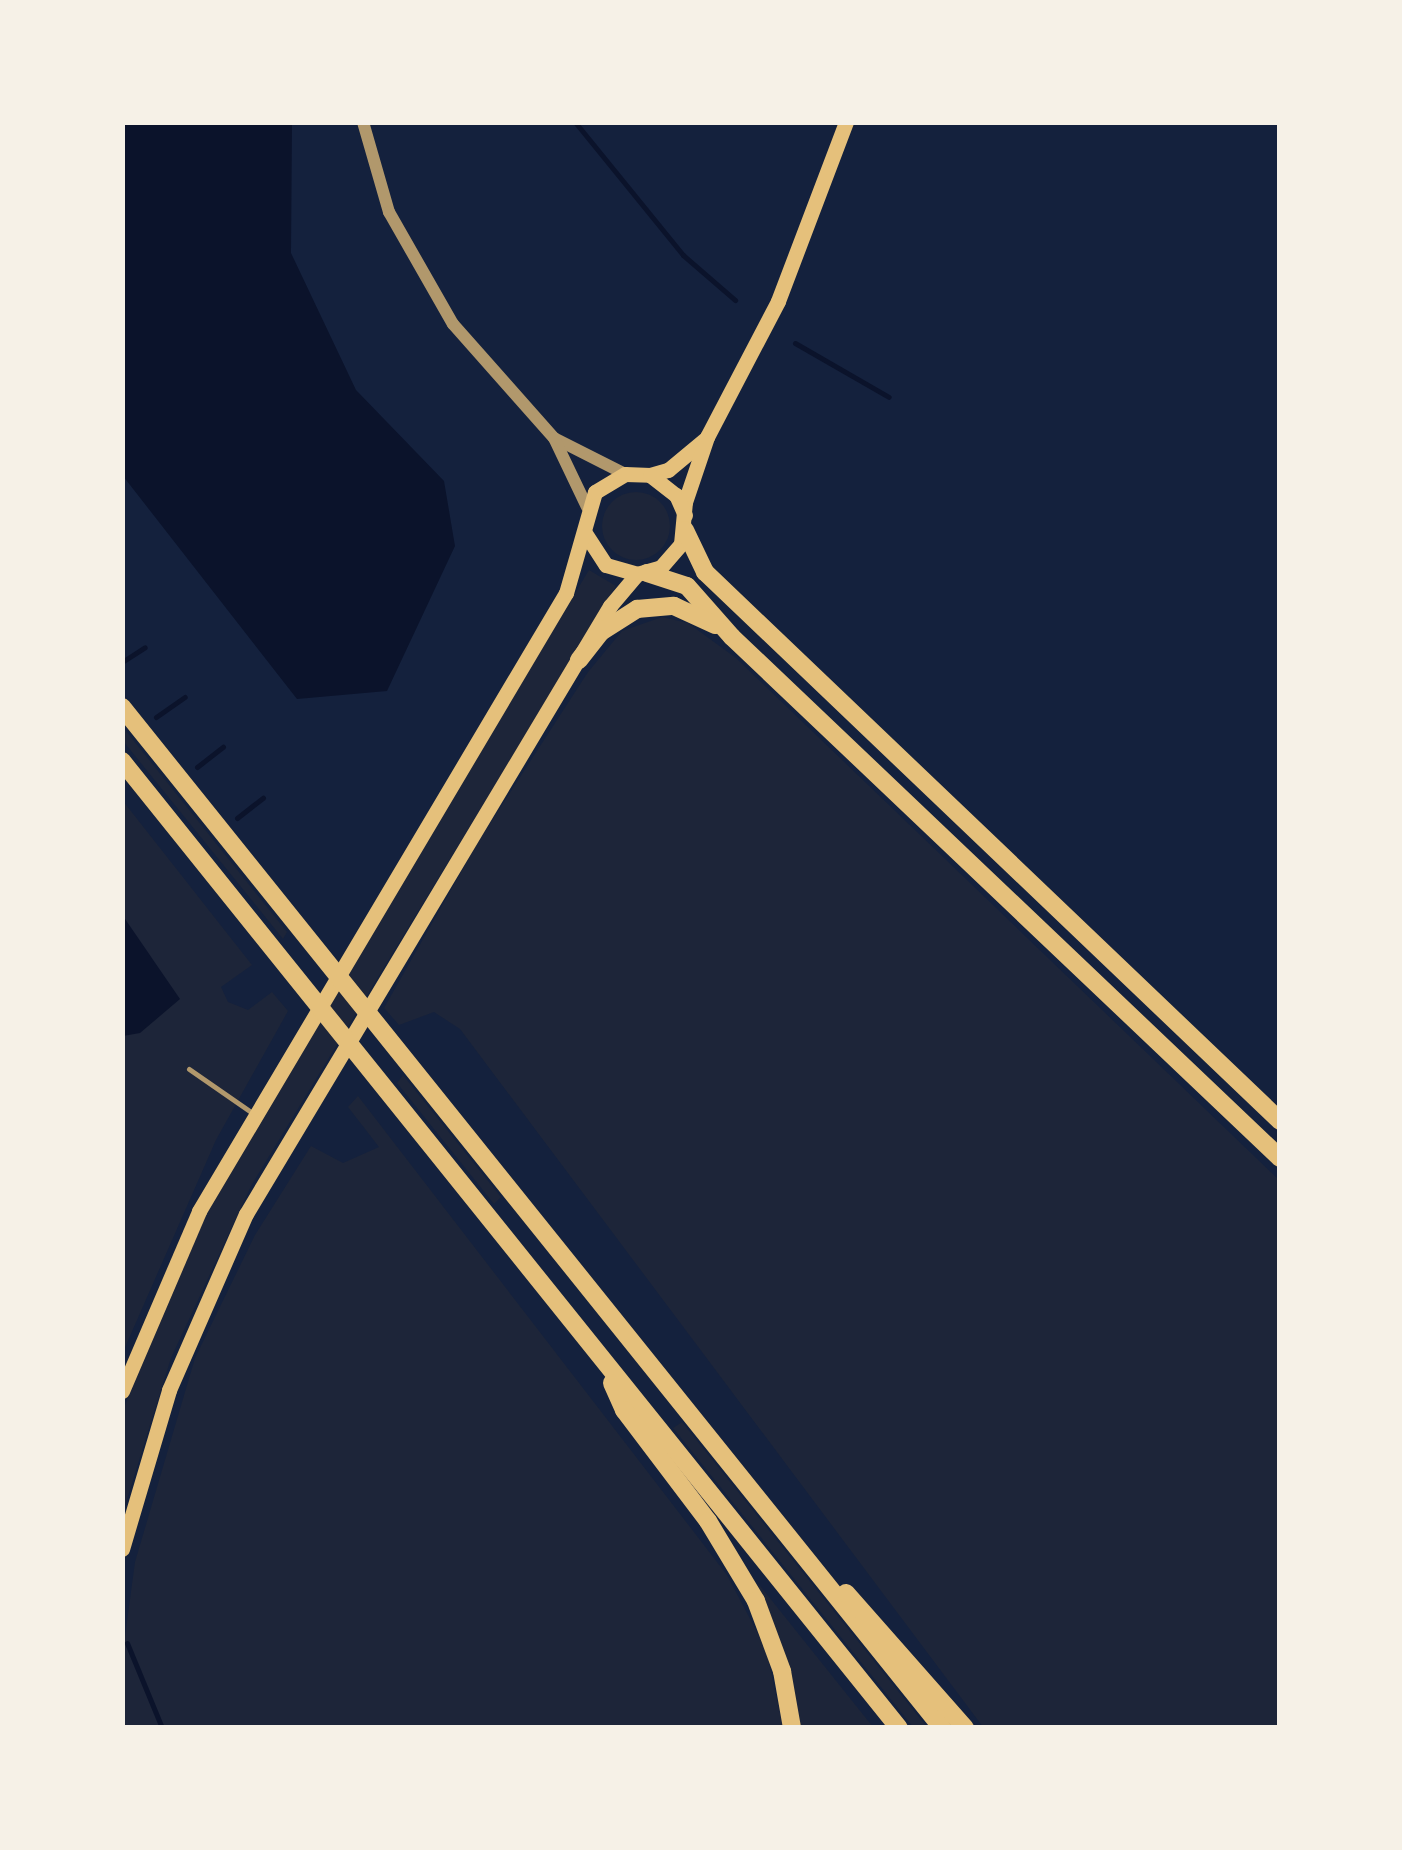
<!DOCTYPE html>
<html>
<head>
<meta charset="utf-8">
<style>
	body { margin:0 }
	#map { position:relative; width:1402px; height:1850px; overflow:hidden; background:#14213d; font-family:"Source Serif 4",serif }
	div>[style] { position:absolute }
	.green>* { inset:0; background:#1d2539 }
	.round { border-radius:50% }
	.water>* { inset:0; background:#0b132b }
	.stream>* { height:5px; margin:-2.5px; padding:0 2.5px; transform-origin:2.5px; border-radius:2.5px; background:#0b132b }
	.service>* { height:5px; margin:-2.5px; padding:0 2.5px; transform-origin:2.5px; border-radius:2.5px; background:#b1986c }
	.tertiary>* { height:12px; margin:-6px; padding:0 6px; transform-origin:6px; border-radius:6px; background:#b1986c }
	.primary>* { height:15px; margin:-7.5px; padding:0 7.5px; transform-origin:7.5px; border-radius:7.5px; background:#e5c07b }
	.motorway>* { height:18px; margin:-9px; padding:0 9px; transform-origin:9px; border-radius:9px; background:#e5c07b }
	span { translate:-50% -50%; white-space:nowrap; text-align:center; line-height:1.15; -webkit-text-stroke:10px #f6f1e7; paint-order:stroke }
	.frame { position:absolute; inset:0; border:125px solid #f6f1e7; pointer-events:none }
</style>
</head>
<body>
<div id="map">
	<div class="green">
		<i class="round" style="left:602px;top:492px;width:68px;height:68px"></i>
		<i style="clip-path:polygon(589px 570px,616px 586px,251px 1186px,171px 1358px,123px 1512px,123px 1410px,213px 1198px)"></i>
		<i style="clip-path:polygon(662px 617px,688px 623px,736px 658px,1279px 1180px,1279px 1727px,983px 1727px,460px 1029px,434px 1012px,399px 1025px,384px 1008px,478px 842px,588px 672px,622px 631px)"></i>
		<i style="clip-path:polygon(122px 726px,287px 932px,283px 939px,123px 741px)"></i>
		<i style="clip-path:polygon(123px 801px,252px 965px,221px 987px,228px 1002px,248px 1010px,272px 992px,288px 1011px,216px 1140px,123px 1352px)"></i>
		<i style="clip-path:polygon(403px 1075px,501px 1197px,494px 1204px,397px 1083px)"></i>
		<i style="clip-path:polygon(358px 1096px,727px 1575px,766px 1649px,783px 1727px,123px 1728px,123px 1651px,135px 1562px,195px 1358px,255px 1235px,311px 1146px,343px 1163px,379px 1147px,348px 1107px)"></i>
		<i style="clip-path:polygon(682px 1422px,927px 1727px,913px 1727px,673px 1428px)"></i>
		<i style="clip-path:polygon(757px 1582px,873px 1727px,799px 1727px,791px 1678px)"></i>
	</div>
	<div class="water">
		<i style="clip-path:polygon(123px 122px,292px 123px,291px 253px,356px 390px,444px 481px,455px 546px,387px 691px,297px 699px,123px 476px)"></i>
		<i style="clip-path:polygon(123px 916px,180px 999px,140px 1033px,123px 1036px)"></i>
	</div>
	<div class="stream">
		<i style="left:575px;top:122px;width:171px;rotate:50.9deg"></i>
		<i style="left:683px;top:255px;width:69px;rotate:40.9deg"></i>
		<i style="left:795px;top:343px;width:108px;rotate:29.9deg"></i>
		<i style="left:122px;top:662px;width:27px;rotate:-33deg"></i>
		<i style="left:156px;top:717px;width:35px;rotate:-35deg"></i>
		<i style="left:197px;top:767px;width:33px;rotate:-38deg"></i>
		<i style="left:237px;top:818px;width:33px;rotate:-38deg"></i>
		<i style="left:127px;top:1643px;width:92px;rotate:67.6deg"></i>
	</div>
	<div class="service">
		<i style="left:189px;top:1069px;width:75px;rotate:34.7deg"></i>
	</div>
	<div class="tertiary">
		<i style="left:363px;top:122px;width:94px;rotate:73.9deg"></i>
		<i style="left:389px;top:212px;width:129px;rotate:60.3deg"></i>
		<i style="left:453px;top:324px;width:152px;rotate:48.5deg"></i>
		<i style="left:554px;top:438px;width:80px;rotate:26.9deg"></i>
		<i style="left:554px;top:438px;width:76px;rotate:64.4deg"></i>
	</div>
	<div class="primary">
		<i style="left:650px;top:475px;width:19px;rotate:-16deg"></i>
		<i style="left:668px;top:470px;width:47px;rotate:-39.8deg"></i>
		<i style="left:585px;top:533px;width:38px;rotate:57deg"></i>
		<i style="left:606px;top:565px;width:32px;rotate:16deg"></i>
		<i style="left:637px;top:574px;width:25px;rotate:-16deg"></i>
		<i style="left:661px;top:567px;width:30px;rotate:-49deg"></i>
		<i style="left:681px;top:544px;width:42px;rotate:-84.6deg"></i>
		<i style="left:685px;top:502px;width:69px;rotate:-71.3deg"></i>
		<i style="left:707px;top:437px;width:153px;rotate:-62.4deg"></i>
		<i style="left:778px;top:301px;width:191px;rotate:-69.2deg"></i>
		<i style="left:122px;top:1391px;width:196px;rotate:-66.8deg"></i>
		<i style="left:199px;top:1211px;width:719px;rotate:-59.3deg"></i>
		<i style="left:566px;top:593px;width:105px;rotate:-74deg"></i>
		<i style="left:595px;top:492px;width:35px;rotate:-31deg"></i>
		<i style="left:625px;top:474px;width:25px;rotate:2deg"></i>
		<i style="left:650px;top:475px;width:33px;rotate:38deg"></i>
		<i style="left:676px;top:495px;width:22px;rotate:66deg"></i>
		<i style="left:122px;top:1549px;width:166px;rotate:-73.5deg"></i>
		<i style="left:169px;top:1390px;width:192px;rotate:-66.4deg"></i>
		<i style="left:246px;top:1214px;width:709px;rotate:-59.09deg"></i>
		<i style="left:610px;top:606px;width:42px;rotate:-49.8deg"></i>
	</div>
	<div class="motorway">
		<i style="left:685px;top:530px;width:47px;rotate:64.5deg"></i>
		<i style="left:705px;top:572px;width:795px;rotate:43.67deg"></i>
		<i style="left:647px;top:573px;width:42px;rotate:18deg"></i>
		<i style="left:687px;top:586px;width:68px;rotate:48.6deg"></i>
		<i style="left:732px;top:637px;width:756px;rotate:43.55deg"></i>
		<i style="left:579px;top:660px;width:36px;rotate:-52deg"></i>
		<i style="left:601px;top:632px;width:43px;rotate:-32.6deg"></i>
		<i style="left:637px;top:609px;width:37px;rotate:-5deg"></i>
		<i style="left:674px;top:606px;width:45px;rotate:24.9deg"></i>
		<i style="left:122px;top:707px;width:1310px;rotate:51.23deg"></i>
		<i style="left:122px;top:761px;width:1240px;rotate:51.22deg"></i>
		<i style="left:612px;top:1383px;width:30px;rotate:66deg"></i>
		<i style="left:624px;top:1410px;width:139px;rotate:52.9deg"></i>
		<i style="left:708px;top:1521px;width:93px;rotate:59deg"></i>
		<i style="left:756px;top:1601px;width:75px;rotate:69.6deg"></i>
		<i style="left:782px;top:1671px;width:58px;rotate:80deg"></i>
		<i style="left:846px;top:1593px;width:180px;rotate:48.6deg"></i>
	</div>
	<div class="frame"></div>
</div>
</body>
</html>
